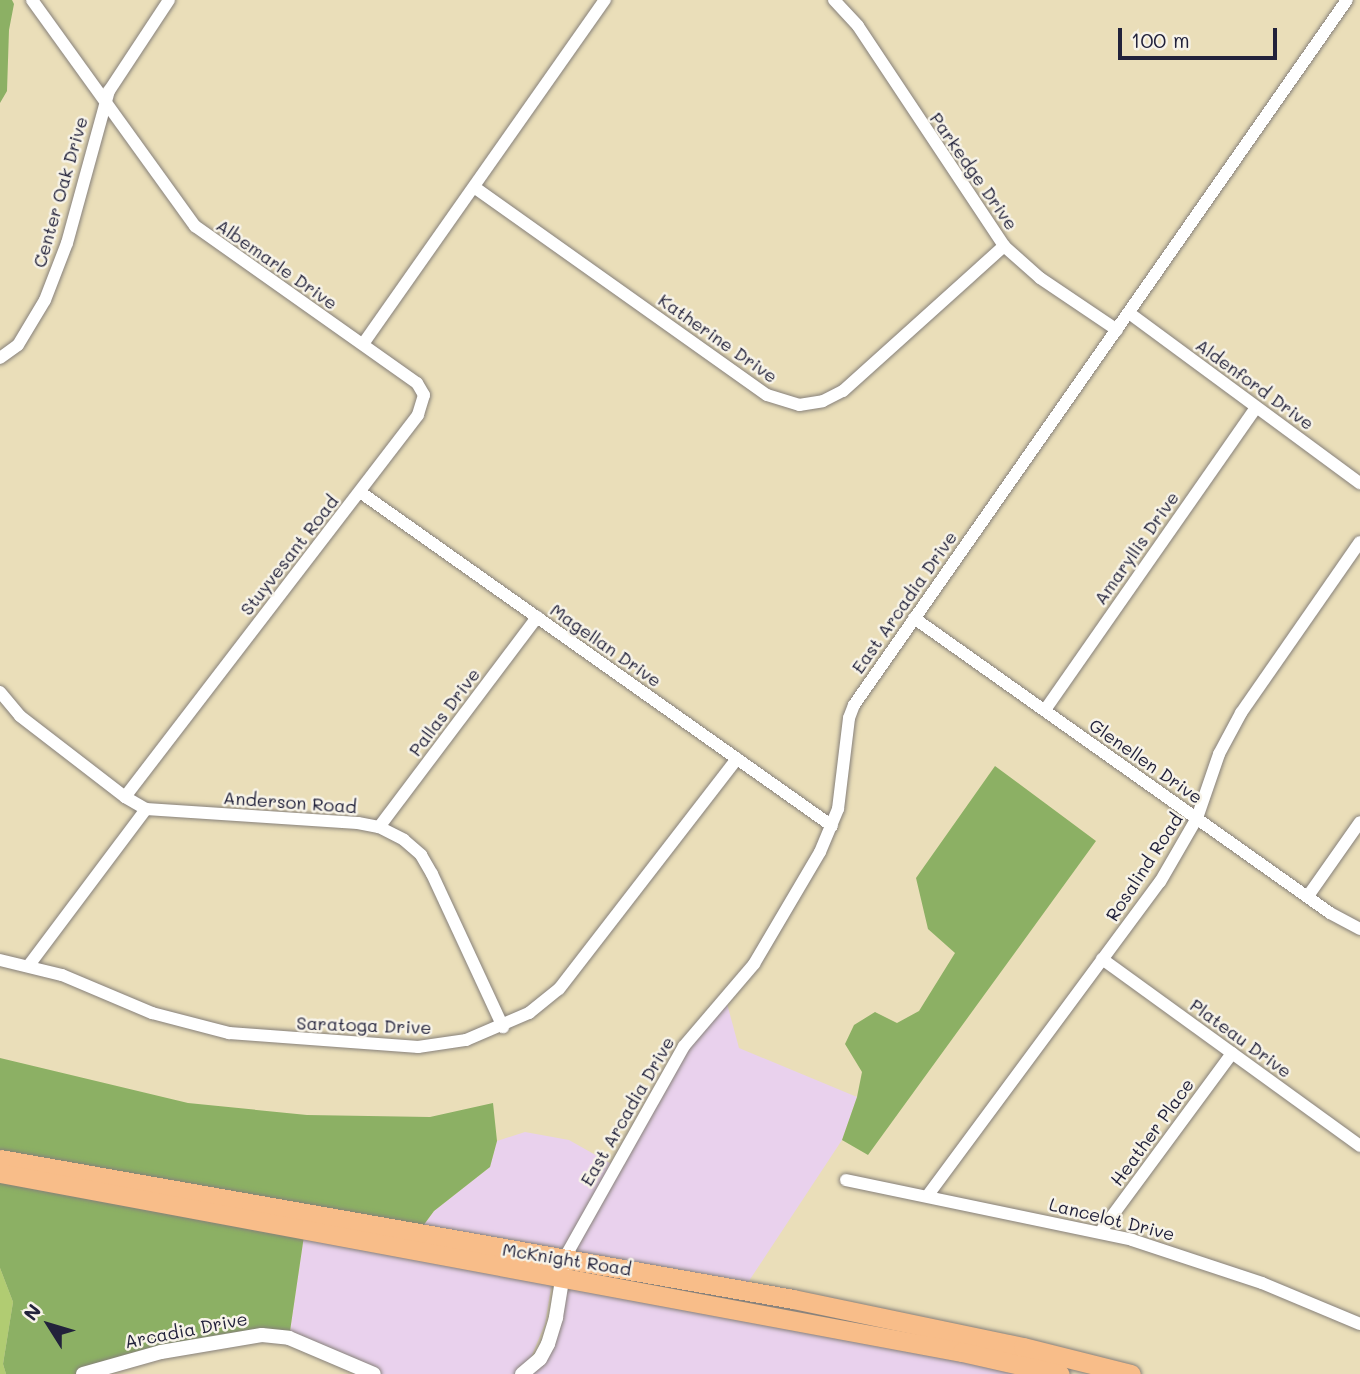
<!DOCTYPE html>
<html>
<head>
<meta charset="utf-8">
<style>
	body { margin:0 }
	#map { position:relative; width:1360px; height:1374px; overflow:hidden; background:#eadeb9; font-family:Mali,sans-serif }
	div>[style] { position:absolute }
	.built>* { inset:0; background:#e9d1ed }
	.green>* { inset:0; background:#b1cc72 }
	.forest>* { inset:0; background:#8cb064 }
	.roads { filter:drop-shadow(0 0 2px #86807a) drop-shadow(0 0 2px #86807a) }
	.minor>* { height:12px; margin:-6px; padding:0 6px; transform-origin:6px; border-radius:6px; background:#fff }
	.tertiary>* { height:14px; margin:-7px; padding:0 7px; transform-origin:7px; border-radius:7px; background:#fff }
	.trunk>* { height:19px; margin:-9.5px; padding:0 9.5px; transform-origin:9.5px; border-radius:9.5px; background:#f8bd89 }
	span { translate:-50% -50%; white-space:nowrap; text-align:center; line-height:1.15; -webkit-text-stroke:5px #f7f3e8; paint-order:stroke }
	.street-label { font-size:18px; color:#22223b }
	.north { position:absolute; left:14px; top:1290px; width:70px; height:70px; -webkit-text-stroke:5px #f7f3e8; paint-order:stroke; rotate:307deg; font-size:19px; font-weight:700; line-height:28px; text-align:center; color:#22223b }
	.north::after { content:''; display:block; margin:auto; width:24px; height:32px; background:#22223b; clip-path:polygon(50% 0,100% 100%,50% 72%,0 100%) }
	.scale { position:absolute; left:1118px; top:28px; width:159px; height:32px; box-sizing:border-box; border:4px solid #22223b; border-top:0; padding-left:9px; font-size:21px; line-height:24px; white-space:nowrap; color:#22223b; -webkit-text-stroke:5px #f7f3e8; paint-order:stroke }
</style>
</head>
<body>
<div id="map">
	<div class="built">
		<i style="clip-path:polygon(725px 996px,739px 1048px,857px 1097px,842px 1140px,743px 1290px,417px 1234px,434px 1211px,490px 1167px,497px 1141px,525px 1132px,569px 1140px,615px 1166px,648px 1106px)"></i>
		<i style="clip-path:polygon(305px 1229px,553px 1276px,545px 1324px,527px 1367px,536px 1363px,563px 1278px,1060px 1374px,374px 1374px,289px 1338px)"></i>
	</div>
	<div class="green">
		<i style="clip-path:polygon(0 1268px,13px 1302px,3px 1364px,6px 1374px,0 1374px)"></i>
	</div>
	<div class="forest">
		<i style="clip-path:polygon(0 0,12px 0,14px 4px,9px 30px,7px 91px,0 103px)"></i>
		<i style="clip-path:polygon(995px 766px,1096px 841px,868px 1155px,842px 1140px,857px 1097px,862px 1072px,845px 1044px,854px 1025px,875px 1012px,897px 1023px,919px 1011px,955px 953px,928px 929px,916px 878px)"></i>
		<i style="clip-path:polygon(0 1058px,188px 1103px,307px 1115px,430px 1117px,493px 1103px,497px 1141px,490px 1167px,434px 1211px,417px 1234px,0 1159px)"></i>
		<i style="clip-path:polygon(0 1173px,305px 1229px,289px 1338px,278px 1336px,83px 1374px,6px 1374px,3px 1364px,13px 1302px,0 1268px)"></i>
	</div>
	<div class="roads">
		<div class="minor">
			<i style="left:32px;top:0;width:279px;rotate:54.2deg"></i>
			<i style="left:195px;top:226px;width:272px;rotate:35.3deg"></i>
			<i style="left:417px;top:383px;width:14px;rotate:60deg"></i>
			<i style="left:424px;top:395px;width:21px;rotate:107deg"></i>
			<i style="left:418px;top:415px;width:481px;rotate:127.5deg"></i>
			<i style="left:834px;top:0;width:35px;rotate:47deg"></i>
			<i style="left:858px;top:26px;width:264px;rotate:56.4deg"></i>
			<i style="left:1004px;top:246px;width:48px;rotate:41.6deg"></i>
			<i style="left:1040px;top:278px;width:93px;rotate:34deg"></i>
			<i style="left:474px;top:187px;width:359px;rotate:35.4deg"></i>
			<i style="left:767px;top:395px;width:34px;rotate:17deg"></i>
			<i style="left:799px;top:405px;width:24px;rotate:-9deg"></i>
			<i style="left:823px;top:401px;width:22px;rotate:-27deg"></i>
			<i style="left:843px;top:391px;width:217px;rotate:-42deg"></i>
			<i style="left:1129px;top:313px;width:287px;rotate:36.4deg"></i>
			<i style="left:363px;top:344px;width:421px;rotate:-54.9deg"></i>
			<i style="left:0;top:358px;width:22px;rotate:-36deg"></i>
			<i style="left:18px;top:345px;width:52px;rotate:-59deg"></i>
			<i style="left:45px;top:300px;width:61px;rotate:-68.9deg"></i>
			<i style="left:67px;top:243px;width:158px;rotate:-74.6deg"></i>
			<i style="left:109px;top:91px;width:109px;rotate:-56.6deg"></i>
			<i style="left:360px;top:492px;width:578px;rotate:35.28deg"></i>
			<i style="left:914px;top:618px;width:510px;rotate:35.34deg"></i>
			<i style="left:1330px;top:913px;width:34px;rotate:28deg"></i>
			<i style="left:0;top:692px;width:31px;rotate:50deg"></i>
			<i style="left:20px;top:716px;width:133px;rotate:37.6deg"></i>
			<i style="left:125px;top:797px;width:24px;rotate:30deg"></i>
			<i style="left:146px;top:809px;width:212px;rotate:3.8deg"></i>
			<i style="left:358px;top:823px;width:21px;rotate:11deg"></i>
			<i style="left:379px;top:827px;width:28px;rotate:27deg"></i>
			<i style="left:404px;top:840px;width:23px;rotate:41deg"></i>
			<i style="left:421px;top:855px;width:22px;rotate:60deg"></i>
			<i style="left:432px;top:874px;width:169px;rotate:65.1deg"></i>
			<i style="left:1045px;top:710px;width:369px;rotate:-55.1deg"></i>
			<i style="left:379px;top:827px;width:263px;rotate:-53deg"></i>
			<i style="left:1308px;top:896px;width:90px;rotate:-54.9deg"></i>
			<i style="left:1102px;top:959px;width:319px;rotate:35.9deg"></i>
			<i style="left:0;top:960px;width:64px;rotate:13.6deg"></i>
			<i style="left:62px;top:975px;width:98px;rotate:22.9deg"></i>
			<i style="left:152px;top:1013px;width:80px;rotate:14.6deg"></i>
			<i style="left:229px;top:1033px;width:190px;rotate:4.2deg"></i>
			<i style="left:418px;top:1047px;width:49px;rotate:-8.3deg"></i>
			<i style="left:466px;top:1040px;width:69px;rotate:-23.2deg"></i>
			<i style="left:529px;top:1013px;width:38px;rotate:-39deg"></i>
			<i style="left:559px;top:989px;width:291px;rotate:-52.3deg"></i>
			<i style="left:29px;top:965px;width:195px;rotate:-53.1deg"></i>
			<i style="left:846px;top:1180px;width:292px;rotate:11.8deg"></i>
			<i style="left:1132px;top:1240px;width:137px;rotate:18.3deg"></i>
			<i style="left:1262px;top:1283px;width:106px;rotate:22.7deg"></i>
			<i style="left:928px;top:1195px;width:390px;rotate:-53.5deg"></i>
			<i style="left:1160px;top:882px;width:74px;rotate:-60deg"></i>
			<i style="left:1197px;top:818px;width:68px;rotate:-71deg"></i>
			<i style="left:1219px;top:754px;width:47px;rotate:-61.8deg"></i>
			<i style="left:1241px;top:713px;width:208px;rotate:-55.2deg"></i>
			<i style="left:1101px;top:1231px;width:221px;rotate:-53.6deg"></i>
			<i style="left:564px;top:1259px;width:244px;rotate:-60.6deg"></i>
			<i style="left:684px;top:1046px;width:108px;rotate:-49.5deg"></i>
			<i style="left:754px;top:964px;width:130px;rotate:-59.5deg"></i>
			<i style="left:820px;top:852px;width:47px;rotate:-67.3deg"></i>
			<i style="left:838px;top:809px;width:92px;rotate:-83.1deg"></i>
			<i style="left:849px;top:718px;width:14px;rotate:-69deg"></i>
			<i style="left:854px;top:705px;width:860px;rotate:-55.04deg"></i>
		</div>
		<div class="tertiary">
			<i style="left:83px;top:1374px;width:81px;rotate:-15.8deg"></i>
			<i style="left:161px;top:1352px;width:102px;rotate:-9.6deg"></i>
			<i style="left:262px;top:1335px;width:27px;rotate:6deg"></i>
			<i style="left:289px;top:1338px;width:92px;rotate:23deg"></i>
			<i style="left:522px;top:1374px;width:23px;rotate:-40deg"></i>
			<i style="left:540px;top:1359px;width:17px;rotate:-62deg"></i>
			<i style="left:548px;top:1344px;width:28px;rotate:-73deg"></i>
			<i style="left:556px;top:1317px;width:50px;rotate:-80.7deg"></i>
		</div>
		<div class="trunk">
			<i style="left:0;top:1159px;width:805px;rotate:10.01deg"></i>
			<i style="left:793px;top:1299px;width:235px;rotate:11.8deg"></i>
			<i style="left:1023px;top:1347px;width:111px;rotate:14deg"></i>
			<i style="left:0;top:1173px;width:979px;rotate:10.54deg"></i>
			<i style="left:962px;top:1352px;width:100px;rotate:12.7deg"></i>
		</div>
	</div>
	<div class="street-label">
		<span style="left:974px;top:171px;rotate:55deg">Parkedge Drive</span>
		<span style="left:60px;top:192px;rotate:-74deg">Center Oak Drive</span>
		<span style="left:277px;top:264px;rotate:35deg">Albemarle Drive</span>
		<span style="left:718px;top:338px;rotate:35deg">Katherine Drive</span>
		<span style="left:1255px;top:384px;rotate:36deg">Aldenford Drive</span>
		<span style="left:1136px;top:548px;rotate:-55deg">Amaryllis Drive</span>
		<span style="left:289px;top:555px;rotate:-52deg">Stuyvesant Road</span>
		<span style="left:904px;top:602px;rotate:-55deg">East Arcadia Drive</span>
		<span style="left:606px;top:645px;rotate:35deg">Magellan Drive</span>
		<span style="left:444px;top:712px;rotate:-53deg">Pallas Drive</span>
		<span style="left:1146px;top:761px;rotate:35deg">Glenellen Drive</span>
		<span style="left:290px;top:802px;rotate:4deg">Anderson Road</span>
		<span style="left:1144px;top:867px;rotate:-57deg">Rosalind Road</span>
		<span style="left:364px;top:1025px;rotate:2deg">Saratoga Drive</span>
		<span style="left:1241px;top:1038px;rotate:36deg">Plateau Drive</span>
		<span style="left:627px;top:1111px;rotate:-60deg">East Arcadia Drive</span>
		<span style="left:1152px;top:1132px;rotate:-54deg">Heather Place</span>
		<span style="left:1112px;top:1219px;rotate:14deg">Lancelot Drive</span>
		<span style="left:567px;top:1259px;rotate:9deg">McKnight Road</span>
		<span style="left:186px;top:1330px;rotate:-11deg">Arcadia Drive</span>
	</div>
	<div class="north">N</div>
	<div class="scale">100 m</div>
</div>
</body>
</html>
